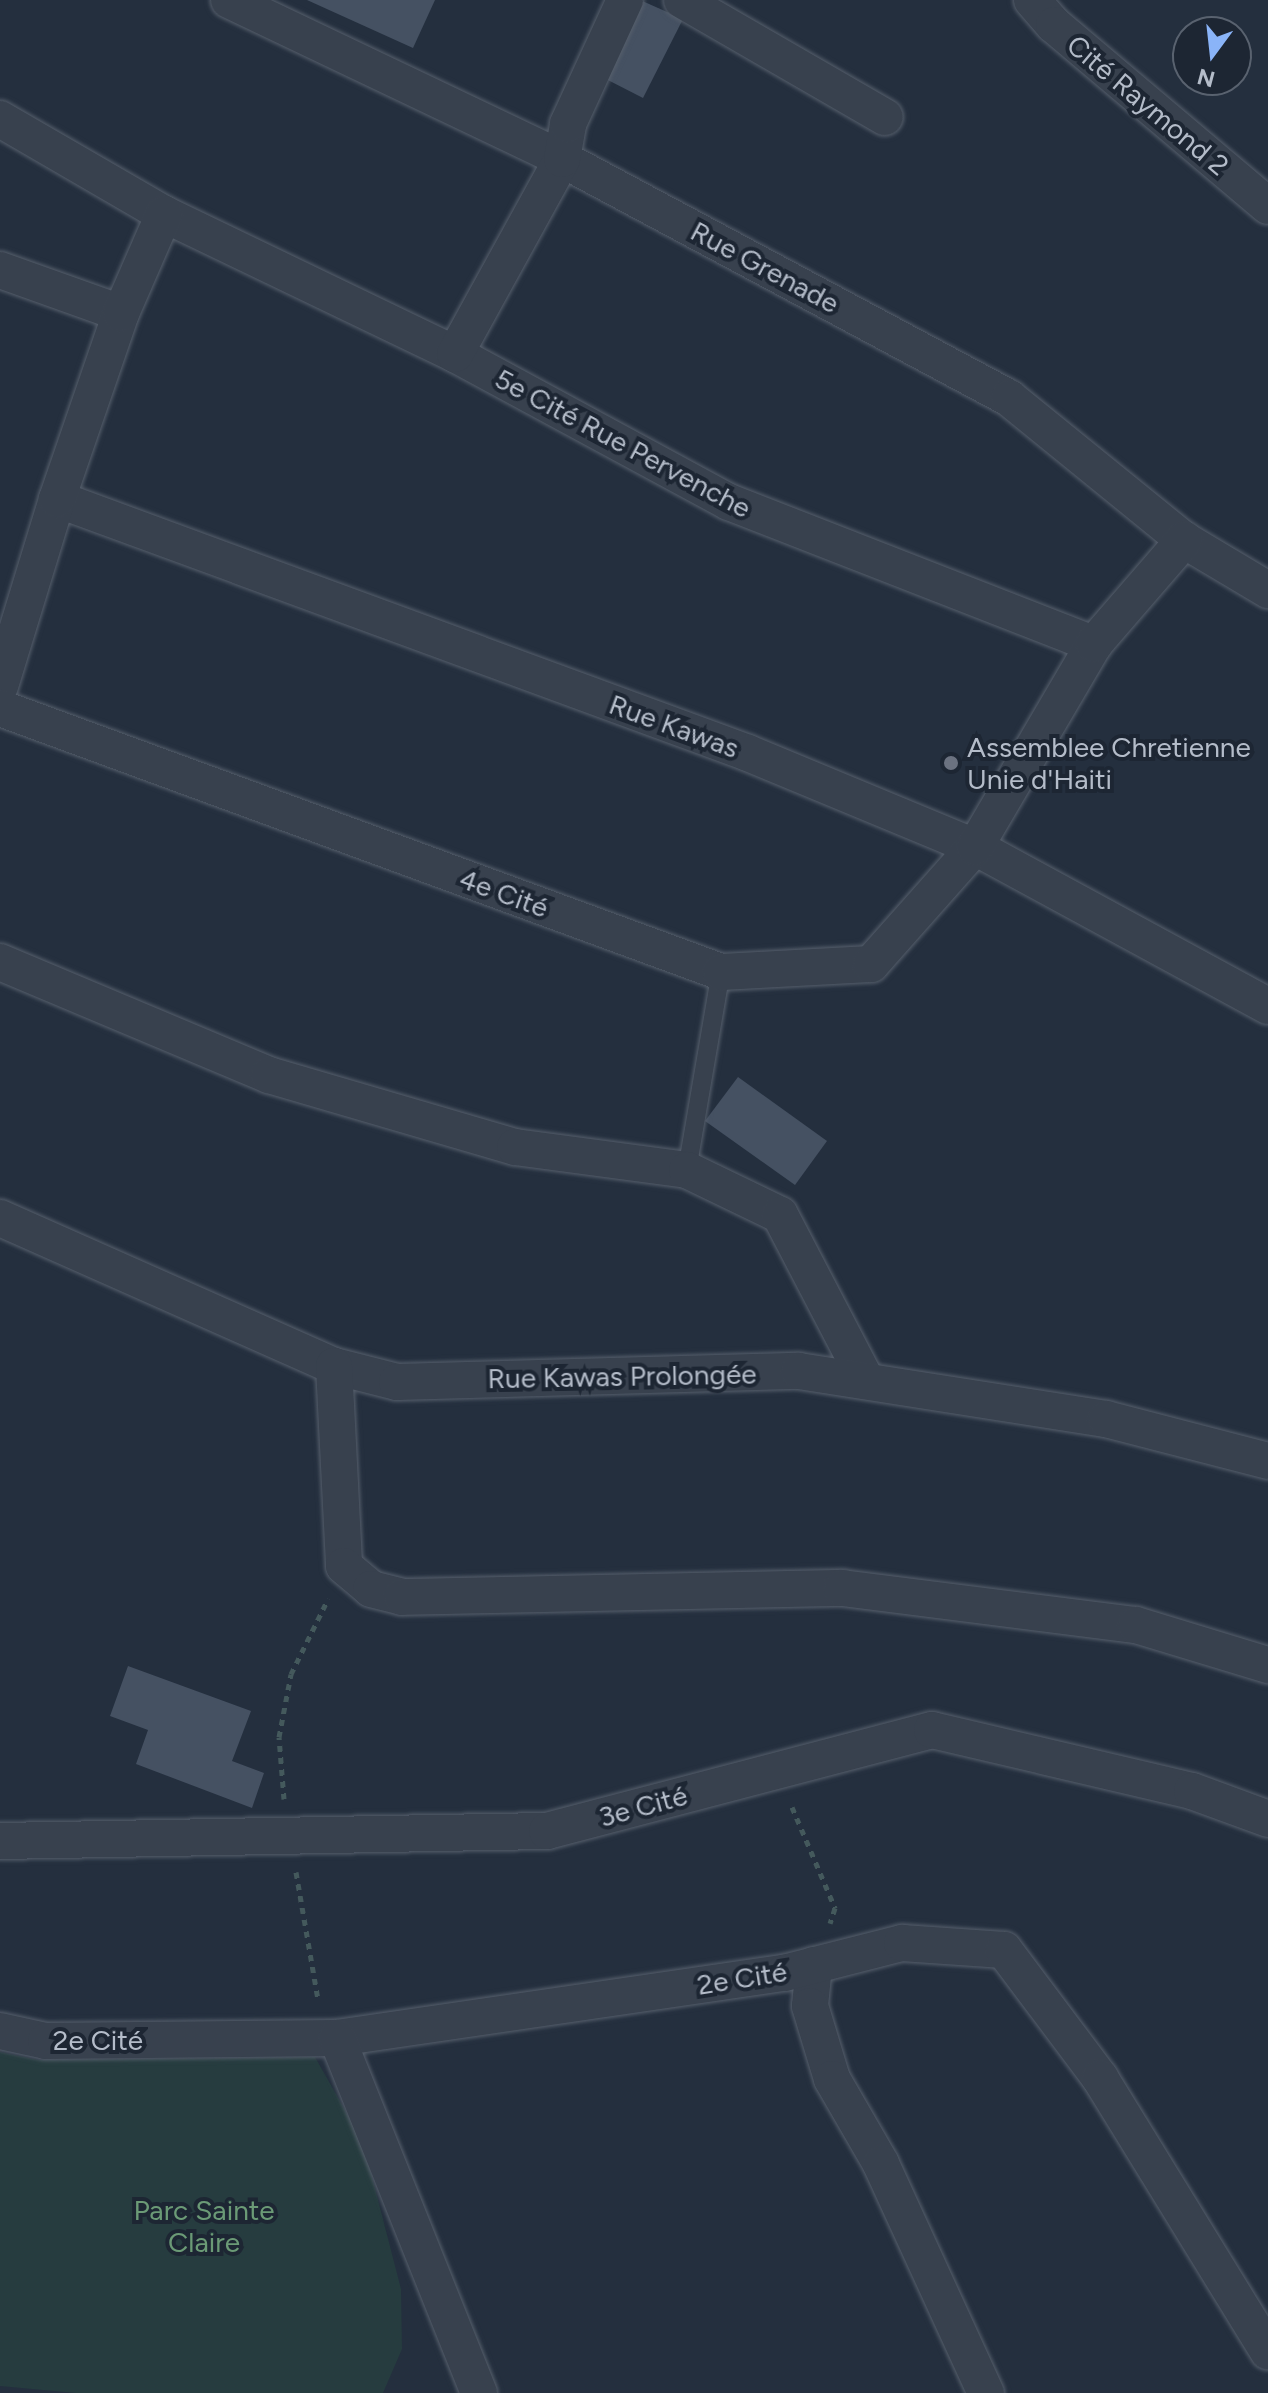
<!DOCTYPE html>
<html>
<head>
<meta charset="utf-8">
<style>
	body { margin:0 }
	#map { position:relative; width:1268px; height:2393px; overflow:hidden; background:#242f3e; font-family:Figtree,sans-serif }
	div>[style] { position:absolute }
	.green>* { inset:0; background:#263c3f }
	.building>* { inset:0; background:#455162 }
	.path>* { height:5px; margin-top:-2.5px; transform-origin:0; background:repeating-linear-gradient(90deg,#44595c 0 6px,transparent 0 12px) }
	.roads { filter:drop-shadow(0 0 2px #565f6c) drop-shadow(0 0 2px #565f6c) }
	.service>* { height:18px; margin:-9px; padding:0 9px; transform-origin:9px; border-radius:9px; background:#38414e }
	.minor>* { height:36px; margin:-18px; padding:0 18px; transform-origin:18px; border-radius:18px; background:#38414e }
	.dots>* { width:22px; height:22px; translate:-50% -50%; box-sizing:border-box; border:4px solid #1d2633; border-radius:50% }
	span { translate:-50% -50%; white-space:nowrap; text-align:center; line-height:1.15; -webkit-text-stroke:8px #1d2633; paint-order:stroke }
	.street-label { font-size:28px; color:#b4bcc9 }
	.poi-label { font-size:28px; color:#b4bcc9 }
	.left { translate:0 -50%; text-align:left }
	.park-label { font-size:28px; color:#6b9a76 }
	.north { position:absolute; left:1172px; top:16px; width:80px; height:80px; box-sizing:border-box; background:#1d2633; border:2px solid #59626f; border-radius:50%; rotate:195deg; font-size:22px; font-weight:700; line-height:32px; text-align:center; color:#b4bcc9 }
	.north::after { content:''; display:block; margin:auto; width:28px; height:36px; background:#8ab4f8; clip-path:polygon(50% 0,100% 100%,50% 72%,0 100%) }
</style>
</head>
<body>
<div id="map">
	<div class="green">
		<i style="clip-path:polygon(0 2052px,38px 2060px,315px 2057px,363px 2142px,401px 2289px,402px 2349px,383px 2393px,76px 2393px,0 2386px)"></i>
	</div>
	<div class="building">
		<i style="clip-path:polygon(307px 0,435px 0,413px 48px)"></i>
		<i style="clip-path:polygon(640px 0,683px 19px,643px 98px,602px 77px)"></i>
		<i style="clip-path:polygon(738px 1077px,827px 1141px,795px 1185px,705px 1121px)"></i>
		<i style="clip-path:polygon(128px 1666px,251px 1711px,232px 1761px,264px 1773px,252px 1808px,136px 1764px,148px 1730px,110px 1716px)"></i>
	</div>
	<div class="path">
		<i style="left:284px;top:1799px;width:62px;rotate:-94.6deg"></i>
		<i style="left:279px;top:1737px;width:64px;rotate:-79.2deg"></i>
		<i style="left:291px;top:1674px;width:84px;rotate:-63.7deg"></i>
		<i style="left:792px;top:1807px;width:110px;rotate:66.9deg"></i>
		<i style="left:835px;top:1908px;width:16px;rotate:108deg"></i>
		<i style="left:296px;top:1872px;width:130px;rotate:80.2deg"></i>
	</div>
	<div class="roads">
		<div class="service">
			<i style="left:687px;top:1170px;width:201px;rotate:-80.3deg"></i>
		</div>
		<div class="minor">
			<i style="left:229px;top:0;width:369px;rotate:25.5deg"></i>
			<i style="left:562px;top:159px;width:507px;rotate:28.13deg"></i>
			<i style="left:1009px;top:398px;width:225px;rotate:39.1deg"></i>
			<i style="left:1184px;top:540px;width:98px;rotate:30.8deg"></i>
			<i style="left:682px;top:0;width:234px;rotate:30deg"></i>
			<i style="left:1032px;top:0;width:33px;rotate:49deg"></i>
			<i style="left:1054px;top:25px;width:280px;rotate:40.2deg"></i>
			<i style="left:0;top:119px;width:190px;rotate:30.1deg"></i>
			<i style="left:164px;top:214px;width:323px;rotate:25.7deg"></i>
			<i style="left:455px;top:354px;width:311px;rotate:28.4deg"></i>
			<i style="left:729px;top:502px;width:392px;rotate:21.3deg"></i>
			<i style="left:0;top:270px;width:128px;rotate:19.6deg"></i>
			<i style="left:455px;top:354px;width:222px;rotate:-61.2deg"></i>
			<i style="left:562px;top:159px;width:36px;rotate:-80deg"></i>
			<i style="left:568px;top:124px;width:136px;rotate:-65.3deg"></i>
			<i style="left:57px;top:499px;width:736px;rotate:20.18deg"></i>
			<i style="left:748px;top:753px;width:246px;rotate:22.5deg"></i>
			<i style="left:975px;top:847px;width:333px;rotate:28.5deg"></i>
			<i style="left:0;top:686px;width:195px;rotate:-73deg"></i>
			<i style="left:57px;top:499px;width:197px;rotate:-71deg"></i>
			<i style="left:121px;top:313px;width:108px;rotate:-66.5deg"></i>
			<i style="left:0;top:708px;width:768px;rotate:20.11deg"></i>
			<i style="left:721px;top:972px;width:150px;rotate:-3.1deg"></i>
			<i style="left:871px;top:964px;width:157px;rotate:-48.4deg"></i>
			<i style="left:975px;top:847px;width:235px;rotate:-59.6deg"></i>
			<i style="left:1094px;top:644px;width:138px;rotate:-49.1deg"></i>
			<i style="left:0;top:962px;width:292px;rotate:22.8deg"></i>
			<i style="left:269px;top:1075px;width:256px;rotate:16.3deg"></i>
			<i style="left:515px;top:1147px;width:174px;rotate:7.6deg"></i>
			<i style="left:687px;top:1170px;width:103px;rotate:25.8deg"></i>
			<i style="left:780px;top:1215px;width:184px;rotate:62.5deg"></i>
			<i style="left:0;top:1218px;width:365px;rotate:23.9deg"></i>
			<i style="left:334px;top:1366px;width:65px;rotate:14.3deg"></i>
			<i style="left:397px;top:1382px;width:402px;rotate:-1.6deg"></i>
			<i style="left:799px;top:1371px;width:311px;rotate:8.9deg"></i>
			<i style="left:1106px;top:1419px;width:167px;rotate:14.5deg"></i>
			<i style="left:334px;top:1366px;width:200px;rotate:87.1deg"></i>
			<i style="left:344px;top:1566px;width:35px;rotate:40deg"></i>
			<i style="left:371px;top:1589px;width:32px;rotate:14deg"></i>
			<i style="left:402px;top:1597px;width:440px;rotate:-1.2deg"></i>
			<i style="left:842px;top:1588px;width:296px;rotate:7.2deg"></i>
			<i style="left:1136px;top:1625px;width:138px;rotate:16.9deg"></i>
			<i style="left:0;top:1841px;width:547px;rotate:-1.05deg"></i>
			<i style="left:547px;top:1831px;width:398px;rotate:-14.7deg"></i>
			<i style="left:932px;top:1730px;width:267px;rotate:13.2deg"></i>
			<i style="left:1192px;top:1791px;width:81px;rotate:20.2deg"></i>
			<i style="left:814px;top:1965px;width:41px;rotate:95.6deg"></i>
			<i style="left:810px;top:2006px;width:76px;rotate:73.2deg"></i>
			<i style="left:832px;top:2079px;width:98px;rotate:60deg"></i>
			<i style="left:881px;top:2164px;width:252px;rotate:65.4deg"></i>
			<i style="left:0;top:2031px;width:47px;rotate:12.3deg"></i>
			<i style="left:46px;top:2041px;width:291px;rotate:-0.6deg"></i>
			<i style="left:337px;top:2038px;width:452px;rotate:-8.3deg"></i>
			<i style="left:784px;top:1973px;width:122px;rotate:-14.3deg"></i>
			<i style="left:902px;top:1943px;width:102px;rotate:3.9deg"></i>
			<i style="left:1004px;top:1950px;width:160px;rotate:53.1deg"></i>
			<i style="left:1100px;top:2078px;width:321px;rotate:58.4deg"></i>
			<i style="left:337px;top:2038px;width:382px;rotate:68.2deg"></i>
		</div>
	</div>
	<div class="dots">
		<i style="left:951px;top:763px;background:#6b7280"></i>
	</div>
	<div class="street-label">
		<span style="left:1148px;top:105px;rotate:40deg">Cité Raymond 2</span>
		<span style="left:765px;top:267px;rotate:28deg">Rue Grenade</span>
		<span style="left:623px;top:443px;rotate:28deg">5e Cité Rue Pervenche</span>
		<span style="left:674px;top:726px;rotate:20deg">Rue Kawas</span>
		<span style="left:504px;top:893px;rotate:20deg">4e Cité</span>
		<span style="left:622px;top:1376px;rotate:-1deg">Rue Kawas Prolongée</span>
		<span style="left:643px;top:1806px;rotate:-15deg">3e Cité</span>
		<span style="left:742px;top:1978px;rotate:-9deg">2e Cité</span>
		<span style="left:98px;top:2040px">2e Cité</span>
	</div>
	<div class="poi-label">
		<span class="left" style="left:967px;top:763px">Assemblee Chretienne<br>Unie d'Haiti</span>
	</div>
	<div class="park-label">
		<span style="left:204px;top:2226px">Parc Sainte<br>Claire</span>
	</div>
	<div class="north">N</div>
</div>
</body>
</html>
